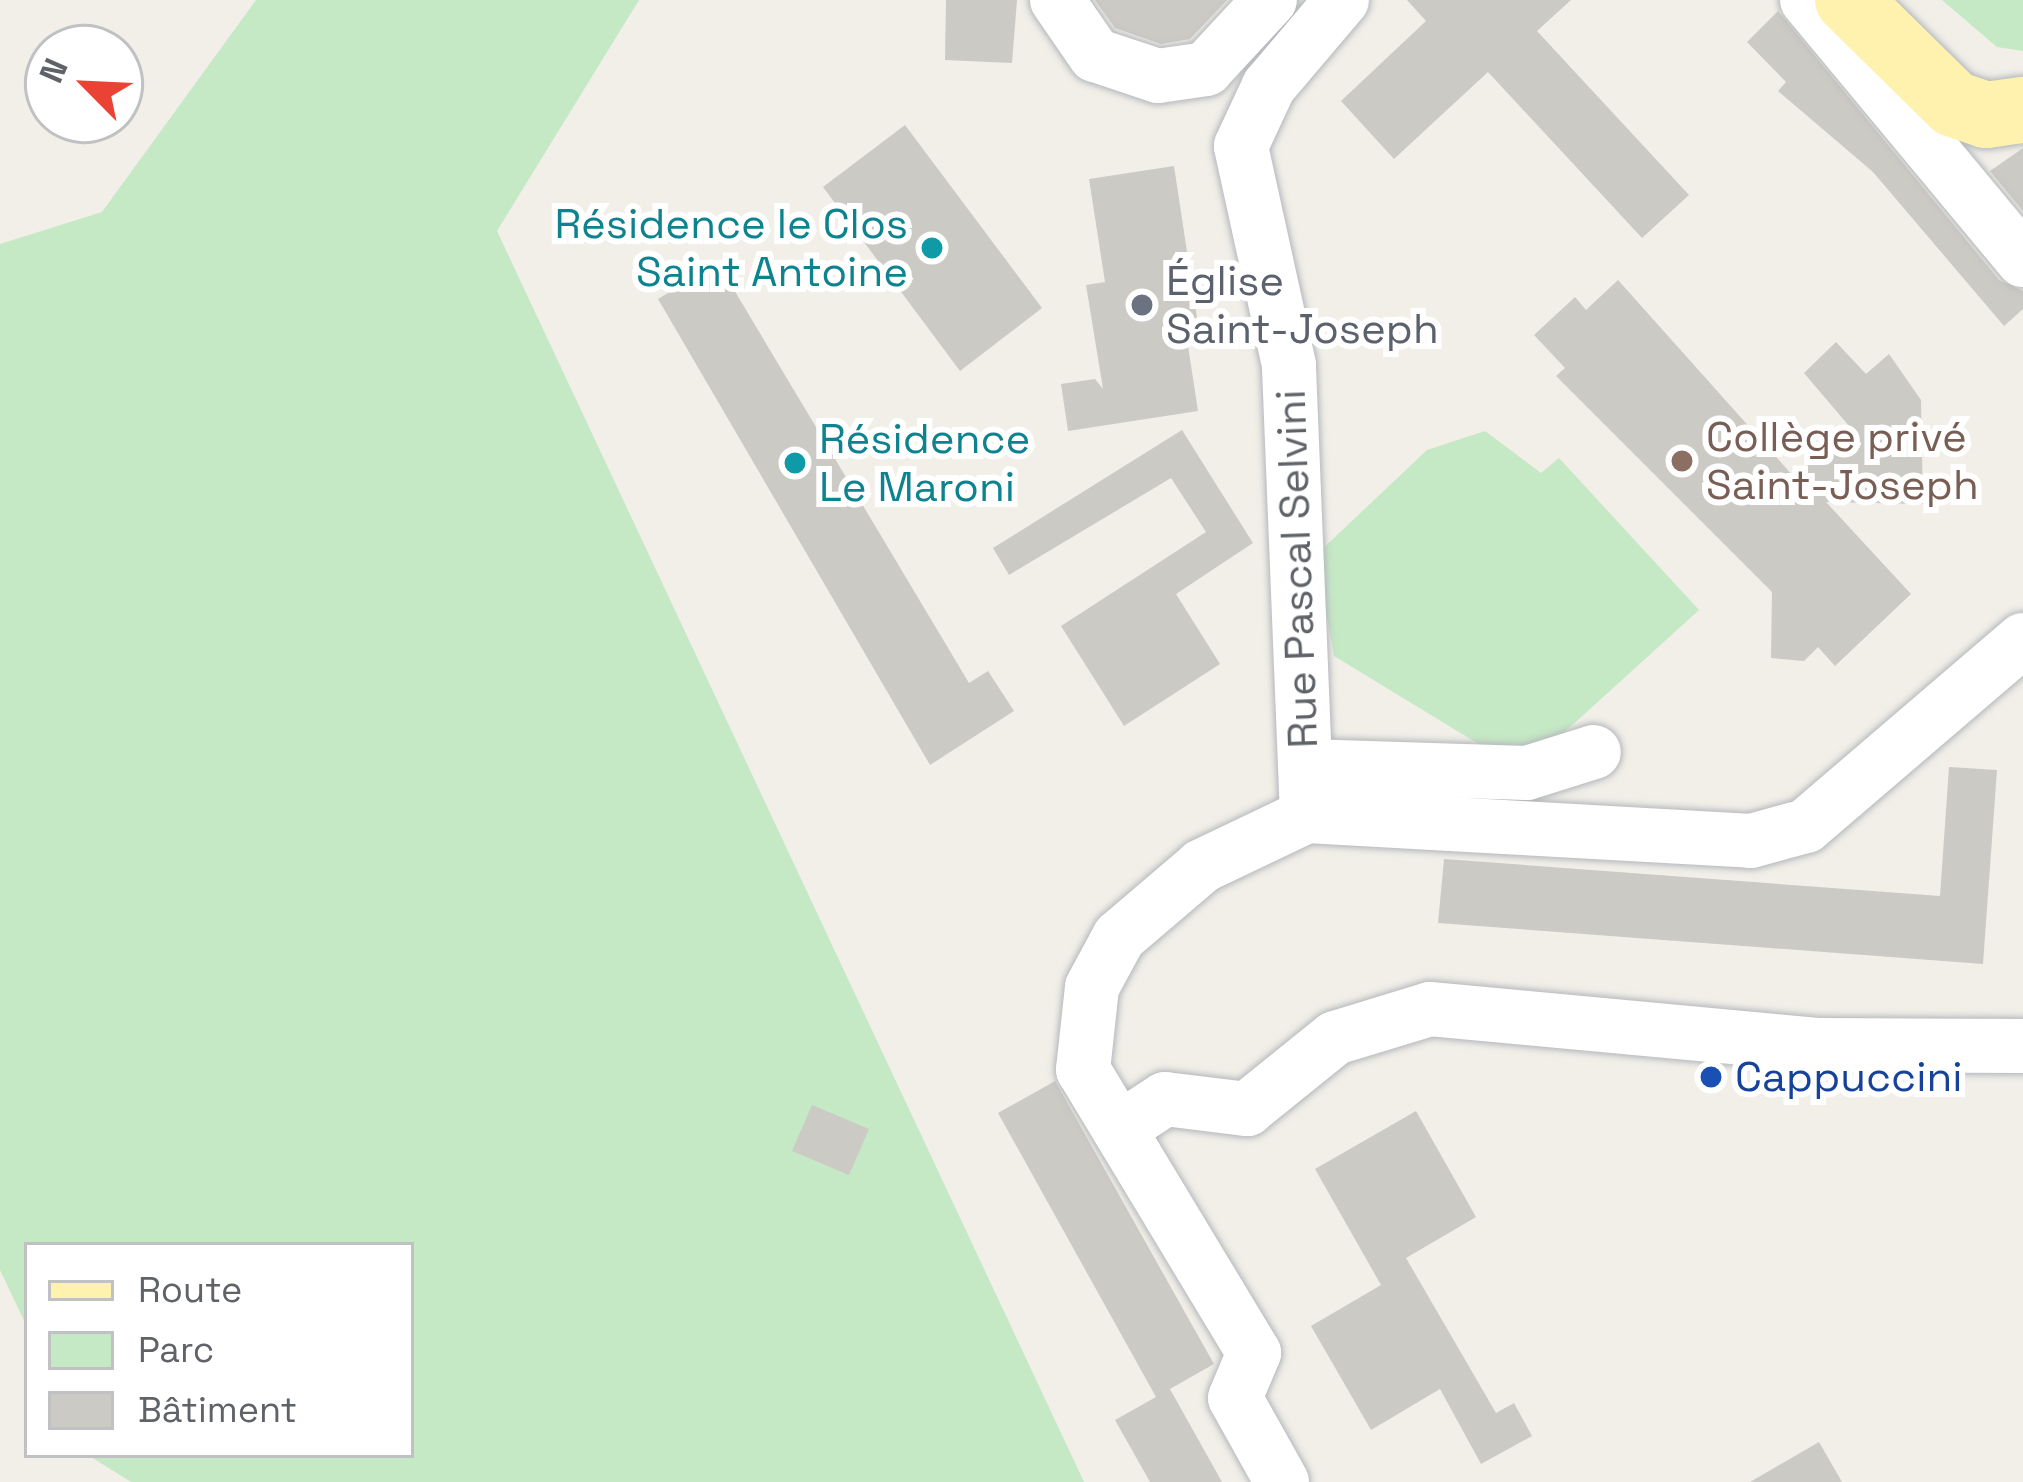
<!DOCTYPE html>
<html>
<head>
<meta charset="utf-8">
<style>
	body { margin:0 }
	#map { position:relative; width:2023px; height:1482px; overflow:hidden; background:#f1efe8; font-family:"Space Grotesk",sans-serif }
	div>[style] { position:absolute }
	.green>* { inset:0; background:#c5e8c5 }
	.building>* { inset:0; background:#cccac5 }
	.roads { filter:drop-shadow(0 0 3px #b5b8bc) drop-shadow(0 0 3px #b5b8bc) }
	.minor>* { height:54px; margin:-27px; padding:0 27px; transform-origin:27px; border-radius:27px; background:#fff }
	.major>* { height:66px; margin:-33px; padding:0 33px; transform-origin:33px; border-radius:33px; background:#fff2af }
	.dots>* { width:33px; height:33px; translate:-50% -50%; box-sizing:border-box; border:6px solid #fff; border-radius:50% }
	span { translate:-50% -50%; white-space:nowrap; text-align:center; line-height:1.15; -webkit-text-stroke:12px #fff; paint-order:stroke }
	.culture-label { font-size:42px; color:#0d838f }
	.right { translate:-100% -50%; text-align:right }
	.left { translate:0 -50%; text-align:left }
	.worship-label { font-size:42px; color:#5b616d }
	.education-label { font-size:42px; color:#785e54 }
	.street-label { font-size:42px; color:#5f6368 }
	.transit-label { font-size:42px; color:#164399 }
	.legend { position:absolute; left:24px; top:1242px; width:390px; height:216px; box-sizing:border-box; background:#fff; border:3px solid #bfc1c3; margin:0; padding:15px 21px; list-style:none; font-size:36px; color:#5f6368 }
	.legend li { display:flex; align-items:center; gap:24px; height:60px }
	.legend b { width:60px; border:3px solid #bfc1c3 }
	.north { position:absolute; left:24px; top:24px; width:120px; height:120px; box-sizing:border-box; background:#fff; border:3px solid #bfc1c3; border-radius:50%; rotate:294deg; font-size:33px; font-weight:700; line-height:48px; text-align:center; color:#5f6368 }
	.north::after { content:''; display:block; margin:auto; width:42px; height:54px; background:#ea4335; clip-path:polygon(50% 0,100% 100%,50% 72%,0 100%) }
</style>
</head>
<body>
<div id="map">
	<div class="green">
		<i style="clip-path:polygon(256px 0,639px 0,497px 231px,1084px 1482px,131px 1482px,88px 1455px,411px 1455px,411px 1245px,27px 1245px,27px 1327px,0 1270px,0 244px,102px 212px)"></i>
		<i style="clip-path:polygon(1942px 0,2023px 0,2023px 51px,1997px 47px)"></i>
		<i style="clip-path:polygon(1485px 431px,1541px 473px,1559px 458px,1699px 610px,1536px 758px,1505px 760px,1334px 656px,1316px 555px,1427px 450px)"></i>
	</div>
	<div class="building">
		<i style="clip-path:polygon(946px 0,1017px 0,1012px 63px,945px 60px)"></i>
		<i style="clip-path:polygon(1095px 0,1227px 0,1190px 39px,1161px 44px,1115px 28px)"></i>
		<i style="clip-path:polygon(1407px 0,1571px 0,1537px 31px,1689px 195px,1642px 238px,1488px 72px,1394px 159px,1341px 101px,1426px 21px)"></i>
		<i style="clip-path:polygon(1778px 11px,1999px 280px,2023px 291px,2023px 309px,2004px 326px,1873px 172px,1778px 91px,1786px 82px,1747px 42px)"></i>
		<i style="clip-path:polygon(905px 125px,1042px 308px,960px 371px,823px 187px)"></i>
		<i style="clip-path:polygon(2023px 148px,2023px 211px,1990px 171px)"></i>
		<i style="clip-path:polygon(1174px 166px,1198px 324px,1185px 326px,1198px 411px,1068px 431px,1061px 384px,1095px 379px,1103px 389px,1086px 285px,1105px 282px,1089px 179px)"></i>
		<i style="clip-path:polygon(718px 263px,969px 683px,988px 671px,1014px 711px,930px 765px,658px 299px)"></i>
		<i style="clip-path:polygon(1618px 280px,1794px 477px,1849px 426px,1804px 373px,1836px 342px,1866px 374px,1889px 354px,1921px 400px,1923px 504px,1826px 502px,1911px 594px,1835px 666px,1818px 647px,1804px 661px,1771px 658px,1772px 592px,1556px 376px,1565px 368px,1534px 335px,1575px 297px,1586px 310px)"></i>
		<i style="clip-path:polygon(1182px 430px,1253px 543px,1176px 594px,1220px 664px,1124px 726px,1061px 626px,1206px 532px,1171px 478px,1009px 575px,993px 548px)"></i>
		<i style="clip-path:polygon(1949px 767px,1997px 770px,1983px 964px,1438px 923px,1444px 859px,1940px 896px)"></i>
		<i style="clip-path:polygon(1055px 1081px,1214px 1364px,1170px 1389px,1222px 1482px,1150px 1482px,1115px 1420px,1156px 1397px,998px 1113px)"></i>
		<i style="clip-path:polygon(812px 1105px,869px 1129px,849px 1175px,792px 1151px)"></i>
		<i style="clip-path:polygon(1416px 1111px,1476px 1217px,1406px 1258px,1496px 1413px,1514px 1403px,1532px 1436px,1481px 1464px,1440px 1389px,1371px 1430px,1311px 1326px,1381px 1285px,1315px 1169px)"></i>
		<i style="clip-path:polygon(1819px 1442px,1842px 1482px,1750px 1482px)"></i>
	</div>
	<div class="roads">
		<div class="minor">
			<i style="left:1057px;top:0;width:67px;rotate:55.4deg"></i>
			<i style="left:1095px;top:55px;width:66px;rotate:18.4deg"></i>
			<i style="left:1158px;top:76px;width:49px;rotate:-8.3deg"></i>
			<i style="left:1206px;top:69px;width:94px;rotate:-47.2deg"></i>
			<i style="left:1807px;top:0;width:338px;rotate:50.3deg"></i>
			<i style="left:1305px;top:766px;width:222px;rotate:1.8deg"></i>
			<i style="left:1527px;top:773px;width:70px;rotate:-17.4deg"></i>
			<i style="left:1307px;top:816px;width:451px;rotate:-92.3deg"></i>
			<i style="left:1289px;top:365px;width:224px;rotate:-102.4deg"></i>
			<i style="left:1241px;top:146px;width:66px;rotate:-65deg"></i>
			<i style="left:1269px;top:86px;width:113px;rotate:-49.7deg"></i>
			<i style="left:1119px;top:1129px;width:55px;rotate:-33.1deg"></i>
			<i style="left:1165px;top:1099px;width:83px;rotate:7deg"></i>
			<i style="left:1247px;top:1109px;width:113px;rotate:-38.9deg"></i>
			<i style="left:1335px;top:1038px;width:99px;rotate:-17deg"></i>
			<i style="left:1430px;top:1009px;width:391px;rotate:5.3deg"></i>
			<i style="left:1819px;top:1045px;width:204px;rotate:0.3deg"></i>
			<i style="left:1282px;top:1482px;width:96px;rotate:-119.2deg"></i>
			<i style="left:1235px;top:1398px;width:49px;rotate:-67.1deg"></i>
			<i style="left:1254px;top:1353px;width:331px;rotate:-121.1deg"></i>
			<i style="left:1083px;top:1070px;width:83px;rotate:-83.8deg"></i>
			<i style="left:1092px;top:987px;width:57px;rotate:-61.6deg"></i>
			<i style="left:1119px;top:937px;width:109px;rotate:-40.5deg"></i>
			<i style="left:1202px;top:866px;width:116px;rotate:-25.5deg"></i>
			<i style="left:1307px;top:816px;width:445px;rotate:3.2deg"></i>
			<i style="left:1751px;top:841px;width:57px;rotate:-15.3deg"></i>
			<i style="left:1806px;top:826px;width:286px;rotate:-40.6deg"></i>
		</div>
		<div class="major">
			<i style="left:1848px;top:0;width:148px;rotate:44.5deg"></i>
			<i style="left:1954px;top:104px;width:34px;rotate:19deg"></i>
			<i style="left:1986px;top:115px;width:37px;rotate:-8deg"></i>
		</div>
	</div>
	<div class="dots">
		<i style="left:932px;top:248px;background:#0f9aa8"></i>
		<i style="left:1142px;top:305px;background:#6b7280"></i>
		<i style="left:1682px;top:461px;background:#8d6e63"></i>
		<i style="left:795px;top:463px;background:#0f9aa8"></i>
		<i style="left:1711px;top:1077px;background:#1a4fb4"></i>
	</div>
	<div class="culture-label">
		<span class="right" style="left:908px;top:248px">Résidence le Clos<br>Saint Antoine</span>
		<span class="left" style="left:819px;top:463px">Résidence<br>Le Maroni</span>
	</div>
	<div class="worship-label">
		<span class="left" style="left:1166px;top:305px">Église<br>Saint-Joseph</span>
	</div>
	<div class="education-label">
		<span class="left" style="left:1706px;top:461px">Collège privé<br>Saint-Joseph</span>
	</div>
	<div class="street-label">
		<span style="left:1297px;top:569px;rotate:-92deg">Rue Pascal Selvini</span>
	</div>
	<div class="transit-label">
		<span class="left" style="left:1735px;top:1077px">Cappuccini</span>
	</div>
	<ul class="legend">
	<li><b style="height:15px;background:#fff2af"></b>Route</li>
	<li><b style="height:33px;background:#c5e8c5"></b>Parc</li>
	<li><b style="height:33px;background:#cccac5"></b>Bâtiment</li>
	</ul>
	<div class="north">N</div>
</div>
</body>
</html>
